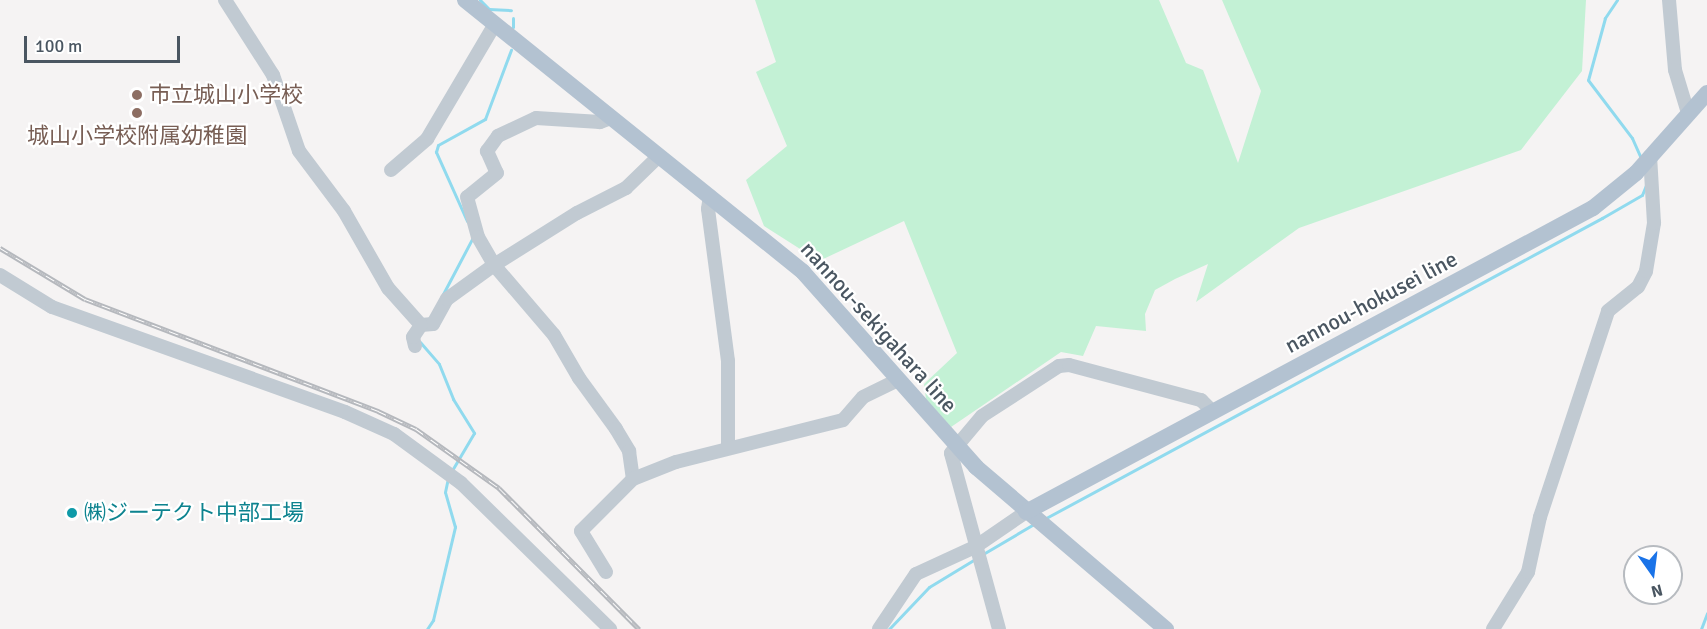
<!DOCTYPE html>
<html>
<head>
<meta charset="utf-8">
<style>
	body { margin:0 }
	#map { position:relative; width:1707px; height:629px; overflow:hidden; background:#f5f3f3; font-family:Signika,"Noto Sans JP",sans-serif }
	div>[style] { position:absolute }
	.green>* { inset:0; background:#c3f1d5 }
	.stream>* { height:3px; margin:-1.5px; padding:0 1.5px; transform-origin:1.5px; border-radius:1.5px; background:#90daee }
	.minor>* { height:14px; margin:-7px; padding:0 7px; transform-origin:7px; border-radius:7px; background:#c1cad2 }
	.major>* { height:16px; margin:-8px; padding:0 8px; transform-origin:8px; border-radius:8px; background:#b3c2d1 }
	.rail>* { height:5px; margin-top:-2.5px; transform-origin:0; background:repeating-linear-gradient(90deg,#fff 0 9px,#b5b8bd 0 18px); box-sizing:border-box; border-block:2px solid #b5b8bd }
	.dots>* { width:16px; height:16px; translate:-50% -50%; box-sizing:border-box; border:3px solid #fff; border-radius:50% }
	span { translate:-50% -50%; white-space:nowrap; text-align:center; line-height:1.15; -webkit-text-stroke:4.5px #fff; paint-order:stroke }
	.education-label { font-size:22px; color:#785e54 }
	.left { translate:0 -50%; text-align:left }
	.street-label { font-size:22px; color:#4a5661 }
	.culture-label { font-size:22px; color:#0d838f }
	.north { position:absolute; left:1623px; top:545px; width:60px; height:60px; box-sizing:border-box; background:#fff; border:2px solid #b7bbc0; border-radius:50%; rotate:166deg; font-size:16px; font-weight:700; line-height:24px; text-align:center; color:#4a5661 }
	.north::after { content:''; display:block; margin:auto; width:21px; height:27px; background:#1a73e8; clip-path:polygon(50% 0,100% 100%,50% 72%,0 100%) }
	.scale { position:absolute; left:24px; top:36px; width:156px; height:27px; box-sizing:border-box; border:3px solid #4a5661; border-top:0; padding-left:8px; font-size:18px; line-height:21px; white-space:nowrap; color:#4a5661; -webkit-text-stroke:4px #fff; paint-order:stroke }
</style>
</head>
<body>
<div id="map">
	<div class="green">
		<i style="clip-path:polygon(755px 0,1159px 0,1186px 63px,1203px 70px,1238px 163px,1261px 91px,1222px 0,1586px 0,1582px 71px,1521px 150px,1299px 228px,1196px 302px,1208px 264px,1175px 279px,1155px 290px,1145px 314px,1146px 331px,1096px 326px,1083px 356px,1061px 352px,951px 427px,926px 399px,924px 384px,957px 353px,904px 221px,819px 261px,764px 226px,746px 180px,787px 146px,756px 72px,776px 62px)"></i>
	</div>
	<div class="stream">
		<i style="left:480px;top:0;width:13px;rotate:45deg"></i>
		<i style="left:489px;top:9px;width:22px;rotate:3deg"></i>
		<i style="left:1617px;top:0;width:22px;rotate:124deg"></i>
		<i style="left:1605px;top:18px;width:64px;rotate:105.3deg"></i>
		<i style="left:1588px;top:80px;width:73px;rotate:52.8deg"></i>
		<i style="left:1632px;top:138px;width:22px;rotate:66deg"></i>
		<i style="left:513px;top:27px;width:9px;rotate:-90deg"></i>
		<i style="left:467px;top:221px;width:76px;rotate:-114.2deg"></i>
		<i style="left:436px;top:152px;width:7px;rotate:-74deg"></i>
		<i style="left:438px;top:145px;width:54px;rotate:-29deg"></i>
		<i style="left:485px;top:119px;width:74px;rotate:-69.4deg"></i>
		<i style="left:443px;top:294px;width:62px;rotate:-62.2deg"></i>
		<i style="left:420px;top:342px;width:29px;rotate:49deg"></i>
		<i style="left:439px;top:364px;width:38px;rotate:68deg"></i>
		<i style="left:453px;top:399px;width:40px;rotate:58deg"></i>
		<i style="left:474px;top:433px;width:45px;rotate:120.5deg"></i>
		<i style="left:1046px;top:518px;width:632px;rotate:-28.35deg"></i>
		<i style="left:1602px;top:218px;width:46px;rotate:-29.9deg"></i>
		<i style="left:1642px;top:195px;width:11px;rotate:-68deg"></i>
		<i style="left:983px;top:554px;width:59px;rotate:-30.5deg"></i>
		<i style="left:427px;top:629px;width:11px;rotate:-56deg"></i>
		<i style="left:433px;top:620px;width:96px;rotate:-76.7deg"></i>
		<i style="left:455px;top:527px;width:36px;rotate:-106deg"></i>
		<i style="left:445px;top:492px;width:14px;rotate:-78deg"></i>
		<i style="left:889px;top:629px;width:58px;rotate:-46.4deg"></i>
		<i style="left:929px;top:587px;width:54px;rotate:-31.3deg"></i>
		<i style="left:1701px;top:629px;width:17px;rotate:-69deg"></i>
	</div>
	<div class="minor">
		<i style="left:225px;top:0;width:89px;rotate:57.4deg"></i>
		<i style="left:273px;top:75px;width:80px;rotate:71.1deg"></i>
		<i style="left:299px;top:151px;width:75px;rotate:53.1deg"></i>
		<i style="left:344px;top:211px;width:89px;rotate:60.3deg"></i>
		<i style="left:388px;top:288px;width:50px;rotate:48.3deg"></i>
		<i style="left:1669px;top:0;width:70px;rotate:85.1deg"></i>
		<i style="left:1675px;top:70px;width:45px;rotate:73.2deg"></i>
		<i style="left:611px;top:118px;width:12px;rotate:160deg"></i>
		<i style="left:600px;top:122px;width:64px;rotate:-176.4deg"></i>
		<i style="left:536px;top:118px;width:42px;rotate:154.7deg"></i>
		<i style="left:498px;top:136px;width:19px;rotate:126deg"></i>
		<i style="left:487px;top:151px;width:24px;rotate:66deg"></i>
		<i style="left:497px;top:173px;width:38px;rotate:141deg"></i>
		<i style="left:467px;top:197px;width:41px;rotate:74.6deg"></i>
		<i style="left:478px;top:237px;width:32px;rotate:60deg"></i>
		<i style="left:494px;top:265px;width:92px;rotate:49.4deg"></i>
		<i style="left:554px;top:335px;width:50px;rotate:59.8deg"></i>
		<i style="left:579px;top:378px;width:63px;rotate:54deg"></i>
		<i style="left:616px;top:429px;width:26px;rotate:59deg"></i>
		<i style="left:629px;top:451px;width:28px;rotate:82deg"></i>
		<i style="left:391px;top:170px;width:48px;rotate:-40.7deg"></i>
		<i style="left:427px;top:139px;width:134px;rotate:-59.4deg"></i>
		<i style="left:710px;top:196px;width:13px;rotate:99deg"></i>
		<i style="left:708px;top:209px;width:153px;rotate:82.5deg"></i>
		<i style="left:728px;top:361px;width:87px;rotate:90deg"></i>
		<i style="left:0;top:275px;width:61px;rotate:31.6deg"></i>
		<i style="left:52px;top:307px;width:311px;rotate:19.7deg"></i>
		<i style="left:345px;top:412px;width:54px;rotate:24.2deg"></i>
		<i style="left:394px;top:434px;width:83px;rotate:36.2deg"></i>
		<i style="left:461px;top:483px;width:209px;rotate:44.4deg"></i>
		<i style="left:421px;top:325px;width:12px;rotate:-5deg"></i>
		<i style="left:433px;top:324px;width:29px;rotate:-61deg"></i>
		<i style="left:447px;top:299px;width:58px;rotate:-35.9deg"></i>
		<i style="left:494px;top:265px;width:98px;rotate:-32.1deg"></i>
		<i style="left:577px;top:213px;width:55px;rotate:-27deg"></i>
		<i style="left:626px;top:188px;width:46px;rotate:-44.1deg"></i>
		<i style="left:415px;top:346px;width:9px;rotate:-103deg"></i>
		<i style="left:413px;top:337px;width:14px;rotate:-56deg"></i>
		<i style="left:606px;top:572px;width:48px;rotate:-121.4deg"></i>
		<i style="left:581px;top:531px;width:74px;rotate:-45deg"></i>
		<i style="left:633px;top:479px;width:46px;rotate:-21.6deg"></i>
		<i style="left:676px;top:462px;width:172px;rotate:-14.1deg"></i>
		<i style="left:843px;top:420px;width:30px;rotate:-49deg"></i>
		<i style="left:863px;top:397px;width:39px;rotate:-26deg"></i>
		<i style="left:879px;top:629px;width:66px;rotate:-56.1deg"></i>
		<i style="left:916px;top:574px;width:65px;rotate:-24.6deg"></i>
		<i style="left:975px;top:547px;width:62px;rotate:-34.5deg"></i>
		<i style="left:999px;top:629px;width:182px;rotate:-105.3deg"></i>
		<i style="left:951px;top:453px;width:48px;rotate:-50deg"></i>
		<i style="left:982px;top:416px;width:92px;rotate:-33deg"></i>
		<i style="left:1059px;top:366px;width:10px;rotate:-6deg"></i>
		<i style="left:1069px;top:365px;width:137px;rotate:14.9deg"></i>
		<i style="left:1201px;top:400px;width:17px;rotate:45deg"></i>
		<i style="left:1493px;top:629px;width:67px;rotate:-58.4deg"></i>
		<i style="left:1528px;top:572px;width:56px;rotate:-77.7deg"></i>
		<i style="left:1540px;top:517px;width:217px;rotate:-71.7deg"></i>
		<i style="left:1608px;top:311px;width:38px;rotate:-39deg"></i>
		<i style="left:1638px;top:287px;width:18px;rotate:-63deg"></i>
		<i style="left:1646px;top:271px;width:49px;rotate:-80.5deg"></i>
		<i style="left:1654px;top:223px;width:67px;rotate:-93.4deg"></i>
	</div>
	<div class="major">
		<i style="left:465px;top:0;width:434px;rotate:38.8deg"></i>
		<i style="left:803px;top:272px;width:261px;rotate:48.4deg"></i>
		<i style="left:976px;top:467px;width:250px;rotate:40.5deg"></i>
		<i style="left:1026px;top:512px;width:643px;rotate:-28.2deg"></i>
		<i style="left:1593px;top:208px;width:55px;rotate:-39.1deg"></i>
		<i style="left:1636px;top:173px;width:107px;rotate:-48.4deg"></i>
	</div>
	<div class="rail">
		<i style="left:0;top:248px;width:99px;rotate:31deg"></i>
		<i style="left:85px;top:299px;width:314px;rotate:20.9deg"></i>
		<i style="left:378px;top:411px;width:42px;rotate:25.3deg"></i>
		<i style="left:416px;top:429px;width:102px;rotate:35.4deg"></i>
		<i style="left:499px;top:488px;width:199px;rotate:45.2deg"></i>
	</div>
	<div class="dots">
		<i style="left:137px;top:95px;background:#8d6e63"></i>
		<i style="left:137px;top:113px;background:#8d6e63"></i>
		<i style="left:72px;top:513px;background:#0f9aa8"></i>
	</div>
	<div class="education-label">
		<span class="left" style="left:149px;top:95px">市立城山小学校</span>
		<span style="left:137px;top:136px">城山小学校附属幼稚園</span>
	</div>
	<div class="street-label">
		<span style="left:1371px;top:302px;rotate:-28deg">nannou-hokusei line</span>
		<span style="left:879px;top:327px;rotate:48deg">nannou-sekigahara line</span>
	</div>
	<div class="culture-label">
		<span class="left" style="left:84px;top:513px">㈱ジーテクト中部工場</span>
	</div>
	<div class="north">N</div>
	<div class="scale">100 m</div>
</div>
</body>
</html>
